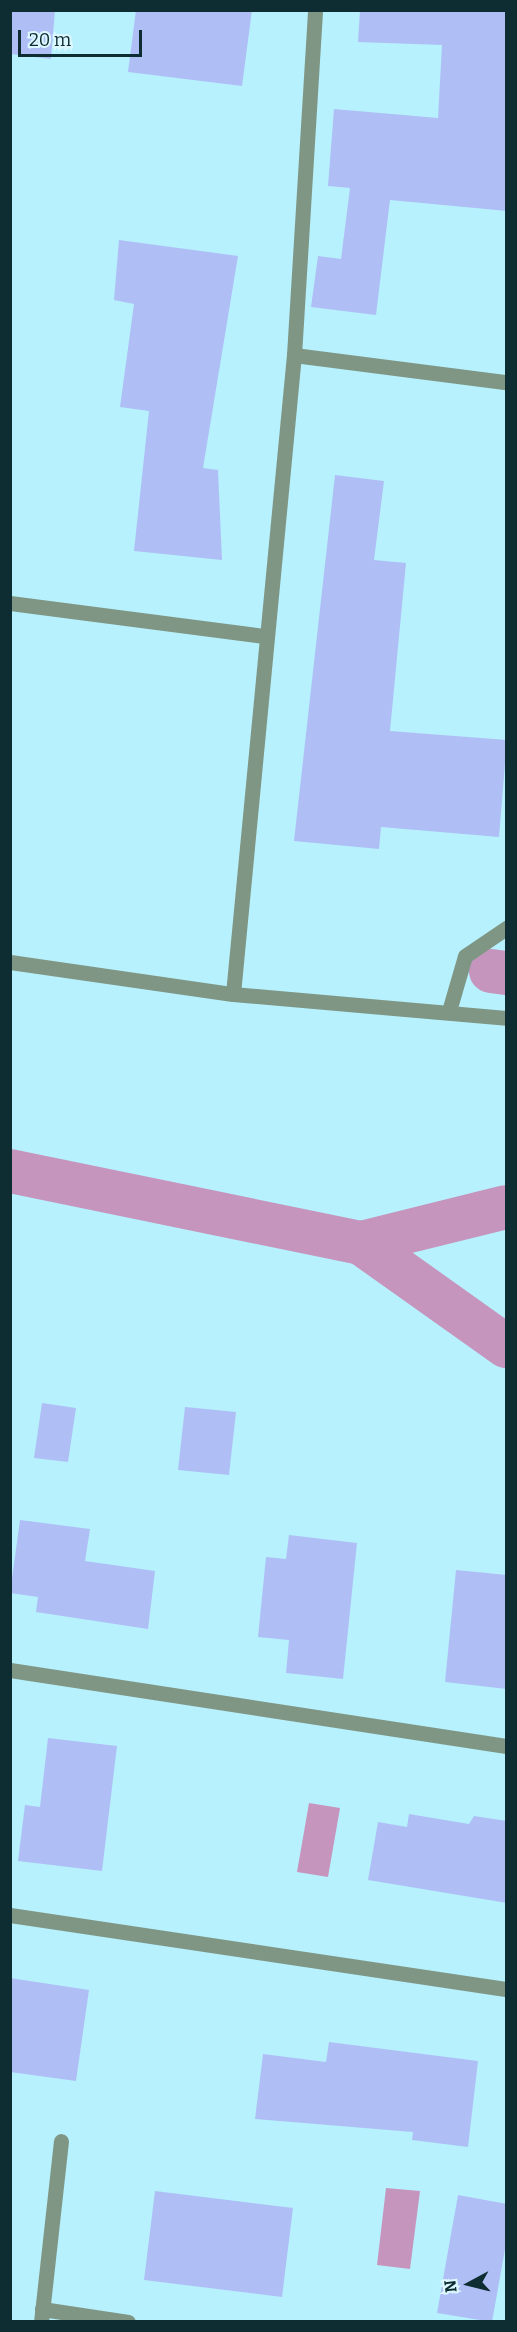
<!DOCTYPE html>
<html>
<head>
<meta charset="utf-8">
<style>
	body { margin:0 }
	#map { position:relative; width:517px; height:2332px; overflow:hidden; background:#b7f1fd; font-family:Bitter,serif }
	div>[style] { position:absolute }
	.water>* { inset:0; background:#c695be }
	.canal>* { height:44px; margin:-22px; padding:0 22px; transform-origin:22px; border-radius:22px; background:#c695be }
	.building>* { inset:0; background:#afbff6 }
	.service>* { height:15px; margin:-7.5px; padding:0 7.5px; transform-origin:7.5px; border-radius:7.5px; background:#7f9684 }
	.minor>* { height:15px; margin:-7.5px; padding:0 7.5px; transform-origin:7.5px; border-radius:7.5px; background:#7f9684 }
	span { translate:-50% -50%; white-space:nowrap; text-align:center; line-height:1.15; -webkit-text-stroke:4.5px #ddf9ff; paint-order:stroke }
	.frame { position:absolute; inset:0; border:12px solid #0e2d33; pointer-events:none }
	.north { position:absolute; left:439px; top:2254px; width:60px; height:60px; -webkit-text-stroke:4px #ddf9ff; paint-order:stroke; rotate:263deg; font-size:16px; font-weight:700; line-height:24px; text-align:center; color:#0e2d33 }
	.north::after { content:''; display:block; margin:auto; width:21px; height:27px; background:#0e2d33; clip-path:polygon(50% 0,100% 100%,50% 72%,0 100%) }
	.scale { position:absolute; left:18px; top:30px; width:124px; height:27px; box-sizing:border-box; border:3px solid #0e2d33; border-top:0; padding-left:8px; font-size:18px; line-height:21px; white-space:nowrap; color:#0e2d33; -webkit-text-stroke:4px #ddf9ff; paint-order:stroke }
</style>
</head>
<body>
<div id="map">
	<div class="water">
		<i style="clip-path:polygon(309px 1803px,340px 1808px,328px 1877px,297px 1872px)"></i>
		<i style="clip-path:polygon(386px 2188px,420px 2191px,410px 2269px,377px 2265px)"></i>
	</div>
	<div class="canal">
		<i style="left:491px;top:971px;width:15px;rotate:8deg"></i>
		<i style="left:10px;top:1171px;width:358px;rotate:11.6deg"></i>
		<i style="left:361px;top:1243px;width:178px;rotate:35.4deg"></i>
		<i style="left:361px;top:1243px;width:149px;rotate:-13.9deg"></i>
	</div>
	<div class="building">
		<i style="clip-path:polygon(10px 10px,55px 10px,51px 59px,10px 54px)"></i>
		<i style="clip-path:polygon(136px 10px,252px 10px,242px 86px,128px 72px)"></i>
		<i style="clip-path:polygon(360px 10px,507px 10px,507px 211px,390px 200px,376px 315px,311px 307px,318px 256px,341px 259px,350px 188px,328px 186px,334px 109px,438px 118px,442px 45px,358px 42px)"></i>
		<i style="clip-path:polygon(119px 240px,238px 256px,203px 468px,218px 470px,222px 560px,134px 551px,149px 411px,120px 407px,134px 304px,114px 300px)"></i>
		<i style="clip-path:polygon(335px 475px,384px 481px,374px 560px,406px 563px,390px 731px,507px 740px,499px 837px,381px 827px,379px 849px,294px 841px)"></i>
		<i style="clip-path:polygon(42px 1403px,76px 1408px,68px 1462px,34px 1458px)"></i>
		<i style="clip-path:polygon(185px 1407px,236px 1412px,229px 1475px,178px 1470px)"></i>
		<i style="clip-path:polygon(20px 1520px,90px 1529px,85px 1561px,155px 1571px,148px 1629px,36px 1612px,38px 1597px,10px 1593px)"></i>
		<i style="clip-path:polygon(289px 1535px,357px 1543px,343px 1679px,286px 1673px,289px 1640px,258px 1637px,266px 1557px,286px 1559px)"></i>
		<i style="clip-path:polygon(456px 1570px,507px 1575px,507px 1689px,445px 1682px)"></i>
		<i style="clip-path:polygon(48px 1738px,117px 1746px,102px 1871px,18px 1861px,25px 1805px,40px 1807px)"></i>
		<i style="clip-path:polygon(409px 1814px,469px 1824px,474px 1816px,507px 1821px,507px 1903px,368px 1880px,378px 1822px,407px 1827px)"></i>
		<i style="clip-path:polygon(10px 1978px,89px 1990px,76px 2081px,10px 2072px)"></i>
		<i style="clip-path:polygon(329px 2042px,478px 2061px,468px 2147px,412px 2140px,413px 2132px,255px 2119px,263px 2054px,326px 2062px)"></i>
		<i style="clip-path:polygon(155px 2191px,293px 2208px,282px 2297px,144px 2280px)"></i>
		<i style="clip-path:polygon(458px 2195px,507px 2204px,507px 2238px,492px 2322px,437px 2313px)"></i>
	</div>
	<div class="service">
		<i style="left:10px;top:603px;width:255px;rotate:7.4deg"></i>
	</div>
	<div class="minor">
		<i style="left:294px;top:355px;width:214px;rotate:7.3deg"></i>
		<i style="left:10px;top:962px;width:225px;rotate:8.2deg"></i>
		<i style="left:233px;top:994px;width:274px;rotate:5deg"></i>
		<i style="left:233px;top:994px;width:642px;rotate:-84.55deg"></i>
		<i style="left:294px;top:355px;width:346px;rotate:-86.5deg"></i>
		<i style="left:449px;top:1011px;width:57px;rotate:-73.8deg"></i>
		<i style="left:465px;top:956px;width:50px;rotate:-34.3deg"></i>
		<i style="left:10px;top:1670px;width:502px;rotate:8.71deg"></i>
		<i style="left:10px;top:1915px;width:501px;rotate:8.49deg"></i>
		<i style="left:42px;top:2309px;width:87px;rotate:8.6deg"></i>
		<i style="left:41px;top:2322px;width:182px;rotate:-83.7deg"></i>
	</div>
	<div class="frame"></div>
	<div class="north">N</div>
	<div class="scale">20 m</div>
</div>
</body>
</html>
